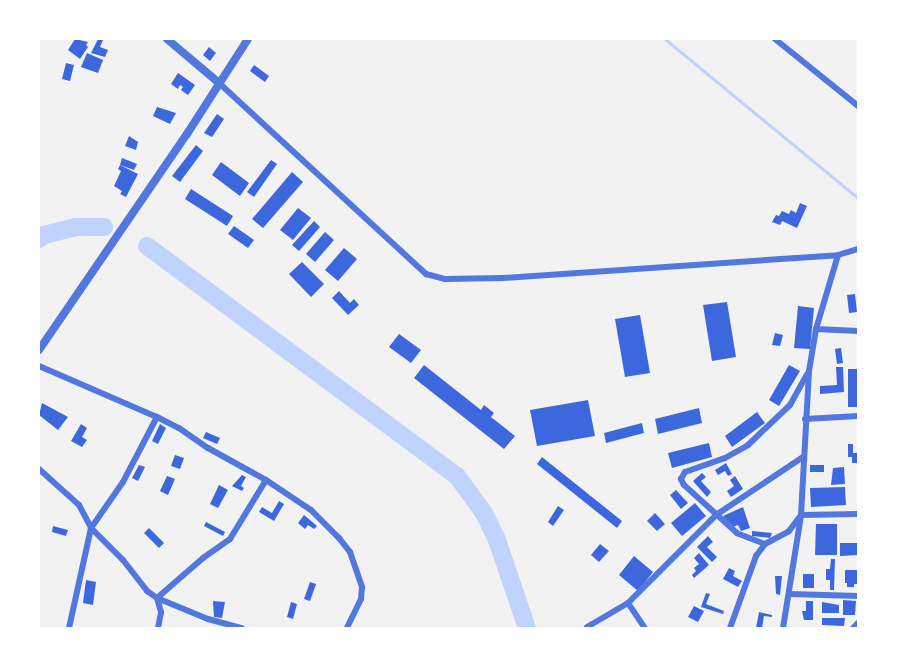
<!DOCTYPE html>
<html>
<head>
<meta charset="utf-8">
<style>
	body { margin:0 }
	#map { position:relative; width:897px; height:667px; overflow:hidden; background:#f2f2f2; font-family:"Asap Condensed",sans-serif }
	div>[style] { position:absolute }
	.stream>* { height:3px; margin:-1.5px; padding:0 1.5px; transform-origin:1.5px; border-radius:1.5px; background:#bfd3fe }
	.river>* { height:18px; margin:-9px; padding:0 9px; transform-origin:9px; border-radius:9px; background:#bfd3fe }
	.building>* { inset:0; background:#3d67dc }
	.minor>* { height:6px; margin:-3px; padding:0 3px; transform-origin:3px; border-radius:3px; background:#5277de }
	.tertiary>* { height:8px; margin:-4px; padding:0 4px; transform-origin:4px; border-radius:4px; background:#5277de }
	span { translate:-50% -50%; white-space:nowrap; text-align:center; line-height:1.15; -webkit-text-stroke:6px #fff; paint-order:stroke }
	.frame { position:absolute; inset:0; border:40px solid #fff; pointer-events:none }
</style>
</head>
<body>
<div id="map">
	<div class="stream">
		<i style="left:665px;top:39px;width:250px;rotate:39.5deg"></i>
	</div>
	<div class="river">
		<i style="left:39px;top:239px;width:6px;rotate:-39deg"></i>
		<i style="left:44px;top:235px;width:32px;rotate:-14deg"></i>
		<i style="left:75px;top:227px;width:29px"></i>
		<i style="left:147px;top:246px;width:386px;rotate:36.6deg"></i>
		<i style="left:457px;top:476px;width:46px;rotate:53.9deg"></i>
		<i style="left:484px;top:513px;width:30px;rotate:64deg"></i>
		<i style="left:497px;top:540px;width:93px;rotate:71.2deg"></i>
	</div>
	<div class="building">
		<i style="clip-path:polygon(75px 39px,88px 42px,86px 45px,88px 47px,80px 59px,68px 50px)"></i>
		<i style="clip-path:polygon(98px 39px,103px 40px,100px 47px,108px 50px,105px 57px,91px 53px)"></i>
		<i style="clip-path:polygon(209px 47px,216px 53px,210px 61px,203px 55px)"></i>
		<i style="clip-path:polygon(87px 53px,103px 60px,98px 73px,81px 67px)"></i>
		<i style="clip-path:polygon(66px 63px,74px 65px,70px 81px,62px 79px)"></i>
		<i style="clip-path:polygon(254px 65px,269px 76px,265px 82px,250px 71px)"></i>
		<i style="clip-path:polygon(178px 73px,195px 85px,188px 95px,181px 90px,183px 87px,180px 85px,178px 89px,171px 84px)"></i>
		<i style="clip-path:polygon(157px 107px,176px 113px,170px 124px,153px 116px)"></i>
		<i style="clip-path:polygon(217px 114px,224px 119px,212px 137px,204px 133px)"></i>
		<i style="clip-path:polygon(129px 136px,138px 142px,136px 150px,125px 146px)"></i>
		<i style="clip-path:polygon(196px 145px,203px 151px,180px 182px,172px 176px)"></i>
		<i style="clip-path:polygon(122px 158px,137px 164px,134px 170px,120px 165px)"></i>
		<i style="clip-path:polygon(271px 160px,277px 164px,254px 197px,247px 192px)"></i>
		<i style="clip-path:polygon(221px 162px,249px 183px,240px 196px,212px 175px)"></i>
		<i style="clip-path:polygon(120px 165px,138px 174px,126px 197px,120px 194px,122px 191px,114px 186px,121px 171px,118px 169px)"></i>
		<i style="clip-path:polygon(292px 172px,303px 182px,263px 228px,252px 219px)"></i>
		<i style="clip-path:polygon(191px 189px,233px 216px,227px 226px,185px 199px)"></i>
		<i style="clip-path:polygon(800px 203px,807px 206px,797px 228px,782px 221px,780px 225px,772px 222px,776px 215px,779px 216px,782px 211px,789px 214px,791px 210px,796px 213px)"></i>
		<i style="clip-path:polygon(298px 208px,311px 218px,293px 240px,280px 230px)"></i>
		<i style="clip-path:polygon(314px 221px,320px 227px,299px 251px,292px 245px)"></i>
		<i style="clip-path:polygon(234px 226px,254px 240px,248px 248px,228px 234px)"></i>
		<i style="clip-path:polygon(325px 232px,334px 240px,315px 262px,306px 254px)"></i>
		<i style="clip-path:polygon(344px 248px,357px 259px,338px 281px,325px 270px)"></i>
		<i style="clip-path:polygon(302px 262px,324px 284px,311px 297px,289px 274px)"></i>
		<i style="clip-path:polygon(339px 291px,350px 303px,354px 299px,359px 305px,348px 315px,332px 298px)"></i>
		<i style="clip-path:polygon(855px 294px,857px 312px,849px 313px,847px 295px)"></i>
		<i style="clip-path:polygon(727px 302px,736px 357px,712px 361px,703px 305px)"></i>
		<i style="clip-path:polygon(798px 306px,814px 308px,810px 349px,794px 348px)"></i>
		<i style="clip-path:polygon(640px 315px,650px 373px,625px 377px,615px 319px)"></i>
		<i style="clip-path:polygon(775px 333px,783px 335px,780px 346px,772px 345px)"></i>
		<i style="clip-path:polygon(399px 334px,421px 350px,411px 363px,389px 347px)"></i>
		<i style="clip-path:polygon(841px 348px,843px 363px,837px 364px,835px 349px)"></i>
		<i style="clip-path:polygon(424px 365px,481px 410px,484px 405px,494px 413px,491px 417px,515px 436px,504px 449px,414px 378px)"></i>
		<i style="clip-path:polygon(789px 365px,800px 371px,779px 406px,769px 400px)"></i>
		<i style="clip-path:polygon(836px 367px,843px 367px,844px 392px,820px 394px,820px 386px,837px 385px)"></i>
		<i style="clip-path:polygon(848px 369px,857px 369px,858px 407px,848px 407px)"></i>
		<i style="clip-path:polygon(588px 400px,595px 436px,537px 446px,530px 410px)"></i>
		<i style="clip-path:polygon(42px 403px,68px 417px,58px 430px,39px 415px)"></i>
		<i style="clip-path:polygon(699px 408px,702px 423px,658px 434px,655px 419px)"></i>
		<i style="clip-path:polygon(757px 412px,765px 423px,732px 447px,725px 436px)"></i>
		<i style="clip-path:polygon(642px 423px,644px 433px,606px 443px,604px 433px)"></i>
		<i style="clip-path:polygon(81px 424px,87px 428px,82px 437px,87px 440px,82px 447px,71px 441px)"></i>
		<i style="clip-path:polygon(160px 424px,166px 428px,158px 444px,152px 441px)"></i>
		<i style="clip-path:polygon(206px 432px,220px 438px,217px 444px,203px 438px)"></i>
		<i style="clip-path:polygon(709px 443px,712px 457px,672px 468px,668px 453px)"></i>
		<i style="clip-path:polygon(848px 444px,853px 444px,853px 453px,858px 453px,858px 463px,852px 463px,852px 457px,848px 457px)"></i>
		<i style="clip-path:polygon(175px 455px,184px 458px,180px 469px,171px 466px)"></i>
		<i style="clip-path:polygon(542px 457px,622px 521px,617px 528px,537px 464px)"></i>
		<i style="clip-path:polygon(726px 463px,732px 474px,728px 476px,725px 471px,718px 475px,715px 470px)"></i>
		<i style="clip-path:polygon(139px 465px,145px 467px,138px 481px,132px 478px)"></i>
		<i style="clip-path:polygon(810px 465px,824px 465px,824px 472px,810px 472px)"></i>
		<i style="clip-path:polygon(844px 467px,845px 484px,831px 485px,833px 468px)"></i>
		<i style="clip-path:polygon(702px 473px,706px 477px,701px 481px,711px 492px,707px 497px,693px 481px)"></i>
		<i style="clip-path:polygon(242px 475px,246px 477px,241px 486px,244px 488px,242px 491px,232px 486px)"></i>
		<i style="clip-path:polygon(167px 476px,175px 479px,168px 495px,160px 491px)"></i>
		<i style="clip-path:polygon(735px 476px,743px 489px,731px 497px,727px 491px,734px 486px,730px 480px)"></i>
		<i style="clip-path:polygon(219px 485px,228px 490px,218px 508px,210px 504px)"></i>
		<i style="clip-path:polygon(845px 487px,846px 505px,811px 507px,810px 488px)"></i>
		<i style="clip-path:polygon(676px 490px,688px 503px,681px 509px,670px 495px)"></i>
		<i style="clip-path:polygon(279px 501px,284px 504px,274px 521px,259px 512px,262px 507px,272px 513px)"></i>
		<i style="clip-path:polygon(695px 503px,706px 516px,682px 536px,671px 523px)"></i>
		<i style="clip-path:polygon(558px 506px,564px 510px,553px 526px,548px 522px)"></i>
		<i style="clip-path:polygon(743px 507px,750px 528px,741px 531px,738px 525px,733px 527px,723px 516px)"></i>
		<i style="clip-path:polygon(655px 513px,665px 524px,657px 531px,647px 521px)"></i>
		<i style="clip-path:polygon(304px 515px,317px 526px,314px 529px,308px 525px,305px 529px,298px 523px)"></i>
		<i style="clip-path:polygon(206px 522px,225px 532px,223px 536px,204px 526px)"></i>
		<i style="clip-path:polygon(816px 524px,837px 524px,837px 555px,815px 555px)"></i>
		<i style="clip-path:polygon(53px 526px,68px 530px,66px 536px,52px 532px)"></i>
		<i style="clip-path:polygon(149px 528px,164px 543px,159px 548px,144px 533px)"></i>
		<i style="clip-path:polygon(752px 531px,772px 533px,770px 538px,752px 536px)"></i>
		<i style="clip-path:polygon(708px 536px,713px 542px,707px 547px,717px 557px,712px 562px,697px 547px)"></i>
		<i style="clip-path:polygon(840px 543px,858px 543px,858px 555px,840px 556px)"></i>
		<i style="clip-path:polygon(600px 544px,609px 551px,599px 562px,591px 555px)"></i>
		<i style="clip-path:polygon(699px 553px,709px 565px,694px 578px,692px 575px,696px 571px,694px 568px,699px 564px,694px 558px)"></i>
		<i style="clip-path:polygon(634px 556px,653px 572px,638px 591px,619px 575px)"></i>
		<i style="clip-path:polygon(831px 559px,835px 559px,834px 590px,830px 590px,830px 580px,826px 580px,826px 569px,830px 569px)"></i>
		<i style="clip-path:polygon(729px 568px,735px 571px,733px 576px,742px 581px,738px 587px,723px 579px)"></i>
		<i style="clip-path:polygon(845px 570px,857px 570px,857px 584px,854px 584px,854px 587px,847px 587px,847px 583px,845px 583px)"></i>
		<i style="clip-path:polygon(803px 574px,814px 574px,814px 588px,803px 588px)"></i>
		<i style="clip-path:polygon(775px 576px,782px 576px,780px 595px,776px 594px)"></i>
		<i style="clip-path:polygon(86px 580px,96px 582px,93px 605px,83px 603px)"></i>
		<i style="clip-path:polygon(310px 582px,316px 584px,310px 601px,304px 599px)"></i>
		<i style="clip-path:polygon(706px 593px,710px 594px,706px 604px,724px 611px,723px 614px,701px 607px)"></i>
		<i style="clip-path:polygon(843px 600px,856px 601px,855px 615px,843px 615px)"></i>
		<i style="clip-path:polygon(213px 601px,225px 602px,222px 618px,214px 617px)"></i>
		<i style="clip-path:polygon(806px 601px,813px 601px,813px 620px,804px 620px,802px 611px,806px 611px)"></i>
		<i style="clip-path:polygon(291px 602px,297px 604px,293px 619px,287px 617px)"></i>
		<i style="clip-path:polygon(822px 602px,839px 605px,839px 613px,822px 613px)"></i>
		<i style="clip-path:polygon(694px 606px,704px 611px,698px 622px,688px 617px)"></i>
		<i style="clip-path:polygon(759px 612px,772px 615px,772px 617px,764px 616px,762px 628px,756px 628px)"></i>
		<i style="clip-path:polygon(822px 618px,845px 618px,844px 626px,822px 625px)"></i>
	</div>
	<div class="minor">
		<i style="left:775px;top:39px;width:107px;rotate:38.9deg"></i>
		<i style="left:219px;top:83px;width:282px;rotate:42.7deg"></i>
		<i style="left:426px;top:274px;width:20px;rotate:15deg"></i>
		<i style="left:445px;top:279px;width:58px;rotate:-1deg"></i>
		<i style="left:503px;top:278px;width:336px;rotate:-3.9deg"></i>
		<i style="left:838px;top:255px;width:21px;rotate:-17deg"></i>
		<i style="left:816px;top:329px;width:42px;rotate:2.7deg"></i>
		<i style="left:39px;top:366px;width:129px;rotate:23.4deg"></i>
		<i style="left:157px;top:417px;width:73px;rotate:117.6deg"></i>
		<i style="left:123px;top:482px;width:56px;rotate:124.8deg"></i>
		<i style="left:91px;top:528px;width:102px;rotate:102.4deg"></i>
		<i style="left:157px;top:417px;width:25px;rotate:27deg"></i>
		<i style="left:179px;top:428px;width:35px;rotate:35deg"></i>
		<i style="left:208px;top:448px;width:66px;rotate:28.9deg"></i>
		<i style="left:266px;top:480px;width:54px;rotate:33.7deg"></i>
		<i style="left:311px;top:510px;width:40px;rotate:45deg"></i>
		<i style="left:339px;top:538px;width:18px;rotate:52deg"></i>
		<i style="left:350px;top:552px;width:37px;rotate:71deg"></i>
		<i style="left:362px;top:587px;width:12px;rotate:95deg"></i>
		<i style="left:361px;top:599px;width:32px;rotate:116deg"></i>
		<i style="left:805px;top:419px;width:53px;rotate:-3.2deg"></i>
		<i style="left:39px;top:469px;width:54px;rotate:42deg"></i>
		<i style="left:79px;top:505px;width:26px;rotate:62deg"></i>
		<i style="left:91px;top:528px;width:45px;rotate:45deg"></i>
		<i style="left:123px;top:560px;width:39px;rotate:52deg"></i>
		<i style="left:147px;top:591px;width:12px;rotate:35deg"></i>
		<i style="left:157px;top:598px;width:55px;rotate:22.4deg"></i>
		<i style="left:208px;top:619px;width:35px;rotate:15deg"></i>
		<i style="left:765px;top:544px;width:30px;rotate:-159deg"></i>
		<i style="left:737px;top:533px;width:72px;rotate:-137.8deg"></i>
		<i style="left:684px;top:485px;width:7px;rotate:-117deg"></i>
		<i style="left:681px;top:479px;width:8px;rotate:-60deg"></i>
		<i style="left:685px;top:472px;width:42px;rotate:-19.3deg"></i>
		<i style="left:725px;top:458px;width:26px;rotate:-29deg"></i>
		<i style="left:748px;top:445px;width:58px;rotate:-43.6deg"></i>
		<i style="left:790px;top:405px;width:35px;rotate:-61deg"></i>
		<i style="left:790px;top:594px;width:68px;rotate:1.7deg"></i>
		<i style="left:628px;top:603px;width:30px;rotate:56deg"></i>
		<i style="left:587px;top:627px;width:48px;rotate:-30.3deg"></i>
		<i style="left:628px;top:603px;width:124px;rotate:-45deg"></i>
		<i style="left:716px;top:515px;width:105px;rotate:-33.7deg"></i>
		<i style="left:158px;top:628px;width:16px;rotate:-79deg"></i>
		<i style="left:161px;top:612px;width:15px;rotate:-106deg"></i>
		<i style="left:157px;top:598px;width:61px;rotate:-41deg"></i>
		<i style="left:203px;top:558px;width:33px;rotate:-35deg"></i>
		<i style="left:230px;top:539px;width:69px;rotate:-58.6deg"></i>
		<i style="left:730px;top:628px;width:77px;rotate:-70.1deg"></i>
		<i style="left:756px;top:556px;width:15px;rotate:-53deg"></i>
		<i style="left:765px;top:544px;width:27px;rotate:-28deg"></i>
		<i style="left:789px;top:531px;width:20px;rotate:-53deg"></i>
		<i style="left:801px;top:515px;width:57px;rotate:-1deg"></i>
		<i style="left:783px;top:628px;width:114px;rotate:-80.9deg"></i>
		<i style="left:801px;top:515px;width:144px;rotate:-86.8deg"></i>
		<i style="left:809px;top:371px;width:43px;rotate:-80.5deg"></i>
		<i style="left:816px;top:329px;width:77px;rotate:-73.4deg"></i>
		<i style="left:853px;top:628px;width:7px;rotate:-45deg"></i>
	</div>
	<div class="tertiary">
		<i style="left:167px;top:39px;width:68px;rotate:40.2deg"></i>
		<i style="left:39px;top:350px;width:262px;rotate:-55.6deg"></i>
		<i style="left:187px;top:134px;width:113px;rotate:-57.3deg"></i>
	</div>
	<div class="frame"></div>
</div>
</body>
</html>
